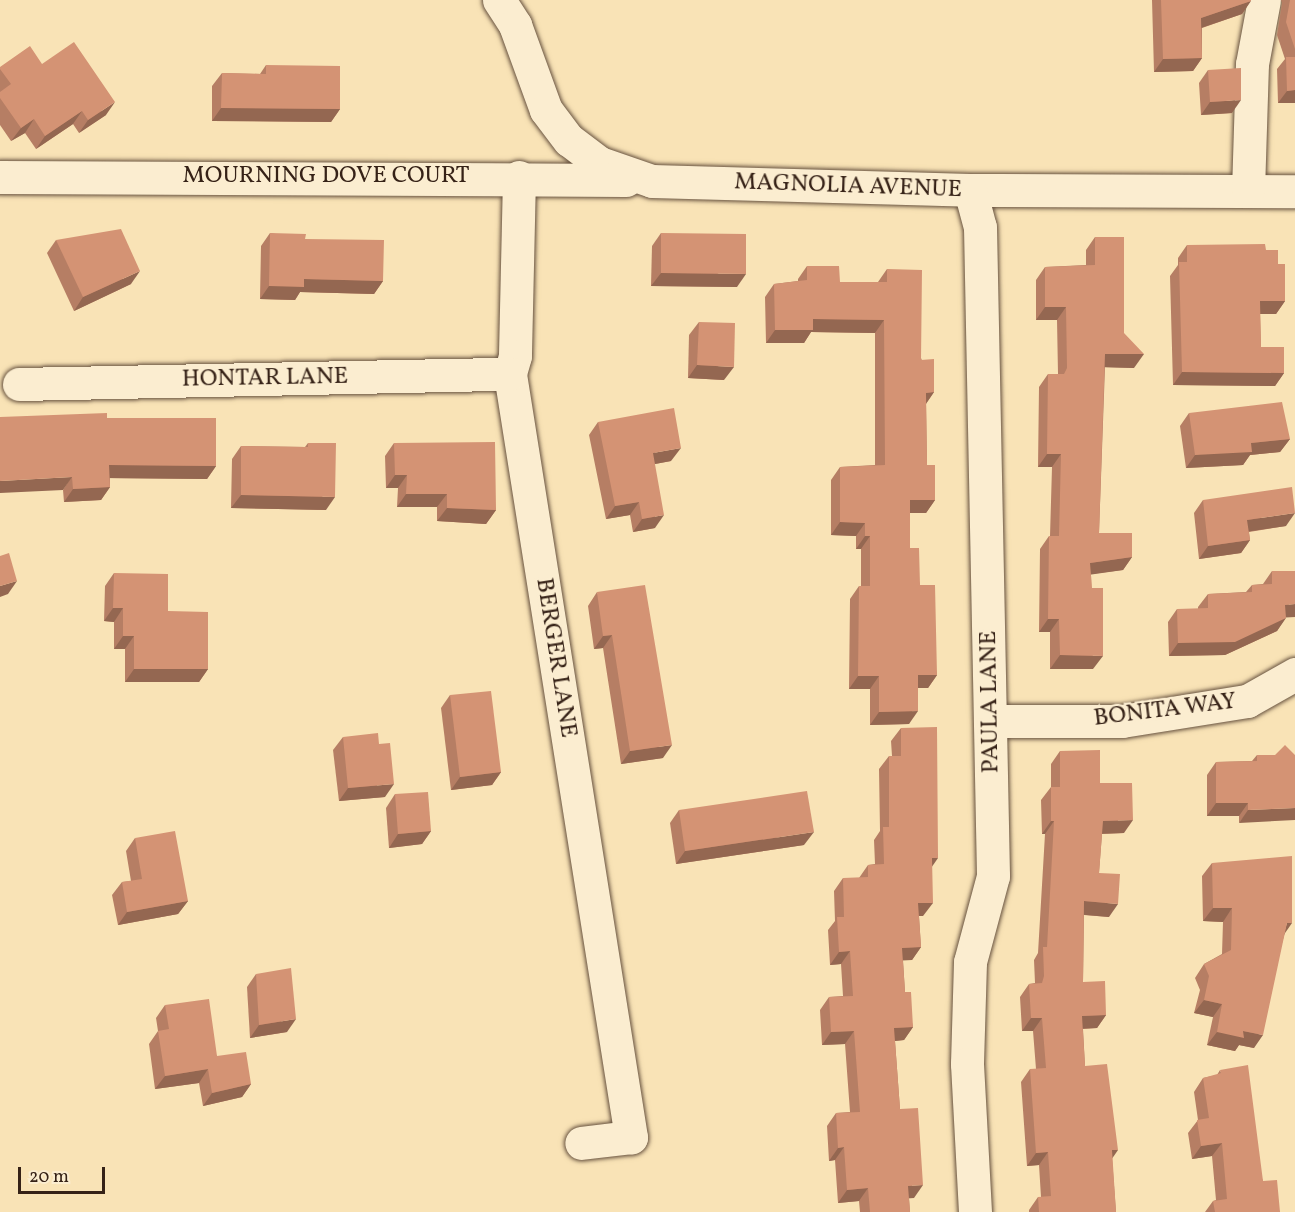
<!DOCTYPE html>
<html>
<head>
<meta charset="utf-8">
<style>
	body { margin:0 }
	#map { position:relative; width:1295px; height:1212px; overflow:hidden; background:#f9e3b6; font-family:Vollkorn,serif }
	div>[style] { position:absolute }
	.roads { filter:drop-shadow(0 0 2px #67523f) drop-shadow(0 0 2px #67523f) }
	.minor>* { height:33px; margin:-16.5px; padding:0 16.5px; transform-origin:16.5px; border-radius:16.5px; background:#fbedd0 }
	.wall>* { inset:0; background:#b67e64 }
	.shaded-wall>* { inset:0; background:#946751 }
	.building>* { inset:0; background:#d49374 }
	span { translate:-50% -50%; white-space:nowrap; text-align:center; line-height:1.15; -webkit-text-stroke:4.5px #fbedd0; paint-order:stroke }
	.street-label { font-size:24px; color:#362217 }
	.scale { position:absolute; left:18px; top:1167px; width:87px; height:27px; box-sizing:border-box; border:3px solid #362217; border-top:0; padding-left:8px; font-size:18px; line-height:21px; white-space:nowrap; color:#362217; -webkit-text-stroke:4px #fbedd0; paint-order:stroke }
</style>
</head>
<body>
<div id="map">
	<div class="roads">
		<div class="minor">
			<i style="left:499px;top:0;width:30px;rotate:57deg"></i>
			<i style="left:515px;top:25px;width:90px;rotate:70deg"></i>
			<i style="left:546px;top:110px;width:38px;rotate:53deg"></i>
			<i style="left:569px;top:140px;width:39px;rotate:37deg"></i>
			<i style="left:600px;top:163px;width:55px;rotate:19.1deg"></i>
			<i style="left:652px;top:181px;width:318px;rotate:1.6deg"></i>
			<i style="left:970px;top:190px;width:325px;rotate:0.2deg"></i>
			<i style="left:0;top:177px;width:626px;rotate:0.27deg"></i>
			<i style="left:519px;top:177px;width:179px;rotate:91.3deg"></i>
			<i style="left:515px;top:356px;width:19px;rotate:106deg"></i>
			<i style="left:510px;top:374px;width:773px;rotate:80.99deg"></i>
			<i style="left:631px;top:1137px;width:50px;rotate:173.2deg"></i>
			<i style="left:970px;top:190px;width:38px;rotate:75deg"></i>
			<i style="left:980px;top:227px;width:649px;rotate:88.85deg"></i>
			<i style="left:993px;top:876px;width:89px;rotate:105deg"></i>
			<i style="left:970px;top:962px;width:102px;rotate:91.7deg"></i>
			<i style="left:967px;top:1064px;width:148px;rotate:86.9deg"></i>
			<i style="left:1248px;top:191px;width:127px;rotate:-88.2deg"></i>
			<i style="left:1252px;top:64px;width:65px;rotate:-79.4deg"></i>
			<i style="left:19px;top:384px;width:491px;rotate:-1.2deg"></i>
			<i style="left:991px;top:721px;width:131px"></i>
			<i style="left:1122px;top:721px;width:127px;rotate:-9.1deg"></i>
			<i style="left:1247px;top:701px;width:55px;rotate:-29.4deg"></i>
		</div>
	</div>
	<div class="wall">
		<i style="clip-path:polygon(1152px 0,1251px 0,1242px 14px,1202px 28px,1202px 58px,1193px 71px,1154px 72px)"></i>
		<i style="clip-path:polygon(1281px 0,1295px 0,1295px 103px,1278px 103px,1277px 69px,1285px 59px,1277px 35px,1282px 3px)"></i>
		<i style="clip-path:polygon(42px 64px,106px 115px,79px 133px,73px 124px,36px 149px,25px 133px,11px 141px,0 125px,0 67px)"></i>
		<i style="clip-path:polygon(266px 65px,340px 109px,331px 122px,212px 121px,212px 86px,222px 73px,260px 74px)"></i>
		<i style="clip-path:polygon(1208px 70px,1232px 113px,1201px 115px,1199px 83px)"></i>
		<i style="clip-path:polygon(270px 233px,305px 239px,383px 281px,374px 294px,300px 292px,295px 300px,260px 299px,261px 246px)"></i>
		<i style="clip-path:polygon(661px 233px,737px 287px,651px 286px,652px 246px)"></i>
		<i style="clip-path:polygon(1095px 237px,1134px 368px,1105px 367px,1099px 533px,1132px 557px,1123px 570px,1091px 574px,1093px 669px,1050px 669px,1050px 632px,1039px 632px,1040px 549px,1049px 536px,1050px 536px,1052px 467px,1038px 467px,1039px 387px,1048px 374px,1058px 374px,1057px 320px,1036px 320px,1036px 280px,1045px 267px,1086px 265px,1086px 250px)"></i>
		<i style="clip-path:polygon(56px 240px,131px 284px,74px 311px,47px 253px)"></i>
		<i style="clip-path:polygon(1187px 245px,1266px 250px,1278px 264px,1285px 301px,1276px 314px,1260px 314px,1261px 347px,1284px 373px,1275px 386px,1173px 385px,1170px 276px,1178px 265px,1178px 258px)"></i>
		<i style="clip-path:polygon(807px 266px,840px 282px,878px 282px,887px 269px,934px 392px,926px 404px,927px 465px,935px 500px,926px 513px,910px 513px,910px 548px,920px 585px,937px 675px,928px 688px,918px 688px,909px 724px,870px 725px,870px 689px,849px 689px,850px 599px,859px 586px,861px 586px,861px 549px,856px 549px,856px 536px,831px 535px,831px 480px,840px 467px,875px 465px,875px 333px,811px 332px,804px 343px,766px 343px,765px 297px,774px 284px,798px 281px,798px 279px)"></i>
		<i style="clip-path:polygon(699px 322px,724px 380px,688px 378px,689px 335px)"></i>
		<i style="clip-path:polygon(1189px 413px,1290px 439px,1280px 452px,1250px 455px,1243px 465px,1186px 468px,1180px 426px)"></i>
		<i style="clip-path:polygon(107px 418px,216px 466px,207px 479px,110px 478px,110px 487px,101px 500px,64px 502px,63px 490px)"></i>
		<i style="clip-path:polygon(598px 422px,671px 461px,655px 464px,655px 528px,633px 532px,630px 515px,606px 519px,589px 435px)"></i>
		<i style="clip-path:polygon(308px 443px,326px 510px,231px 508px,232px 459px,241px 446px,305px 447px)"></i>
		<i style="clip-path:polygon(394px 443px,496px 510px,486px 524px,437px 521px,437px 507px,397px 507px,398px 488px,386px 488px,385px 456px)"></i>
		<i style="clip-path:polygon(1203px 500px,1286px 526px,1249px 532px,1250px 540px,1241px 553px,1199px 559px,1194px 513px)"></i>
		<i style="clip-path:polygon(1272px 571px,1295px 617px,1286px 617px,1277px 631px,1225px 655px,1169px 656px,1168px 622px,1177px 609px,1198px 609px,1198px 607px,1208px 594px,1246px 592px,1252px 585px,1263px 584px)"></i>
		<i style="clip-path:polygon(114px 573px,168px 611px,208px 669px,199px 682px,125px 682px,125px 649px,114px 649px,114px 622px,104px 621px,105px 586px)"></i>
		<i style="clip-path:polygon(597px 592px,663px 758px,621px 764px,603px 648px,594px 649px,588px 606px)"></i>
		<i style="clip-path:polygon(450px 695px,501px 772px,492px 785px,451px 790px,441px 708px)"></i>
		<i style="clip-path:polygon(901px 728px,932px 867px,923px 916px,919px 916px,921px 947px,912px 960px,903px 960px,905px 992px,913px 1027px,904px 1040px,895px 1041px,900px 1109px,914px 1198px,909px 1198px,910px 1212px,860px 1212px,859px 1201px,838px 1203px,835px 1160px,829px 1161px,827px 1126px,836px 1113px,850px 1112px,845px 1044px,822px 1045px,820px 1010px,829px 997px,843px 996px,841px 964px,830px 965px,828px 930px,835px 921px,834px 891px,843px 878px,859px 878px,868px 865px,875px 864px,874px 840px,880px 831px,879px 769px,889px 756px,892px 756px,891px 741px)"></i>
		<i style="clip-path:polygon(343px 737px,385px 797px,339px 801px,333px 750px)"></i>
		<i style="clip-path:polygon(1060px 751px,1100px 783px,1124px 833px,1102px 834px,1099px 873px,1109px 917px,1084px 915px,1083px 982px,1106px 1015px,1097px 1028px,1083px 1029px,1085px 1066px,1112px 1158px,1116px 1212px,1029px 1212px,1029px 1210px,1038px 1197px,1041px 1197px,1039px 1165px,1027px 1166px,1021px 1082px,1030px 1069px,1036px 1069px,1033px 1031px,1022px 1031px,1020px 997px,1029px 984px,1035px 983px,1034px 960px,1038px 953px,1045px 834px,1042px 834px,1041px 800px,1051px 787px,1051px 764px)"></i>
		<i style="clip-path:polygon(1257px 755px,1295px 755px,1239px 823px,1239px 816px,1207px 816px,1207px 775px,1216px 762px,1252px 761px)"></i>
		<i style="clip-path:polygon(395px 794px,431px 831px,422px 844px,389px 848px,386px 808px)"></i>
		<i style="clip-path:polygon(679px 810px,804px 845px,676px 864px,670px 823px)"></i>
		<i style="clip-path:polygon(135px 838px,188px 901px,178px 914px,118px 925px,112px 895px,122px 882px,131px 881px,126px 851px)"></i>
		<i style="clip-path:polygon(1212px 863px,1285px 932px,1254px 1048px,1239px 1045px,1235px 1051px,1207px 1045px,1213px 1017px,1194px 1013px,1200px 990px,1195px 978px,1204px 964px,1222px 954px,1223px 922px,1203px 921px,1202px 876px)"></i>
		<i style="clip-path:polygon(256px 974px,287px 1032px,250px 1038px,247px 987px)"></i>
		<i style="clip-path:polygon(165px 1005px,217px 1056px,251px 1084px,242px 1097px,203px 1106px,199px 1083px,155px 1089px,149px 1044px,158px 1031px,156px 1018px)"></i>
		<i style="clip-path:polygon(1220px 1070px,1263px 1181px,1280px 1212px,1205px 1212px,1213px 1201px,1216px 1200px,1212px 1156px,1192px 1159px,1188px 1133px,1198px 1120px,1194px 1092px,1203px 1078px,1217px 1075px)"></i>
	</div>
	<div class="shaded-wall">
		<i style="clip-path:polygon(1251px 1px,1242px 14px,1192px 31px,1201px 18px)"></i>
		<i style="clip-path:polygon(1202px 58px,1193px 71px,1154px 72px,1163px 59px)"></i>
		<i style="clip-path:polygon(1295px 90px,1295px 103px,1278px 103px,1287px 91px)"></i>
		<i style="clip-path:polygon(1241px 100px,1232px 113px,1201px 115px,1210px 102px)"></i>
		<i style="clip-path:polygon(115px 102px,106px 115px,79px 133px,88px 120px)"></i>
		<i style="clip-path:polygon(221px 108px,340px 109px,331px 122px,212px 121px)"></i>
		<i style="clip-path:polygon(82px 111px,73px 124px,36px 149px,45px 136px)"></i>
		<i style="clip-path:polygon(34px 119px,25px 133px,11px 141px,21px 128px)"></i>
		<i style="clip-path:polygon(140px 271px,131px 284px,74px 311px,83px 297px)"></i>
		<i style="clip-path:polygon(661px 273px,746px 274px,737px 287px,651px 286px)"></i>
		<i style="clip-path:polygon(304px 279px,383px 281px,374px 294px,300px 292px,295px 300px,260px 299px,269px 286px)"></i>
		<i style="clip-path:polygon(1260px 301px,1285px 301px,1276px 314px,1251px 314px)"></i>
		<i style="clip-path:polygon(1045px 307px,1066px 307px,1057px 320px,1036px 320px)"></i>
		<i style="clip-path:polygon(813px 319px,884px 320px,875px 333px,811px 332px,804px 343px,766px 343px,775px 330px)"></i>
		<i style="clip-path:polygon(1105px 354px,1144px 354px,1134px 368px,1096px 367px)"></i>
		<i style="clip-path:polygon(697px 365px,734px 367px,724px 380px,688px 378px)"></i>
		<i style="clip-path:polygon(1182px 372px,1284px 373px,1275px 386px,1173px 385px)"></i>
		<i style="clip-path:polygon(934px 392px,925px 405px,926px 393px)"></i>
		<i style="clip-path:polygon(1290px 439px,1280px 452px,1250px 455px,1243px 465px,1186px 468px,1195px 455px,1251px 443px)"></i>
		<i style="clip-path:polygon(681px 448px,671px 461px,644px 466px,653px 453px)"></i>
		<i style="clip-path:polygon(1047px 454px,1061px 454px,1052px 467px,1038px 467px)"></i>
		<i style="clip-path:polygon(109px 465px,216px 466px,207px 479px,100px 478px)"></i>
		<i style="clip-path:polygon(395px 475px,407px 475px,398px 488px,386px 488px)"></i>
		<i style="clip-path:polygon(72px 477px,63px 490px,0 493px,0 481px)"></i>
		<i style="clip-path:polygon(110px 487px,101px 500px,64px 502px,73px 489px)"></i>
		<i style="clip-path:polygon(406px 494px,447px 494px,437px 507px,397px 507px)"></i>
		<i style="clip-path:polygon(241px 495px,335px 497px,326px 510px,231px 508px)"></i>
		<i style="clip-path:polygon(910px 500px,935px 500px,926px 513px,901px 513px)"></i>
		<i style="clip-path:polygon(639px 502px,630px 515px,606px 519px,615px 506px)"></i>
		<i style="clip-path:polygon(447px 508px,496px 510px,486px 524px,437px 521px)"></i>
		<i style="clip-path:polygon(1295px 513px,1286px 526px,1238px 533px,1247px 520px)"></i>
		<i style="clip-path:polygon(664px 515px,655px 528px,633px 532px,642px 519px)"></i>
		<i style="clip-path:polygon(840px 522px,865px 523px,856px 536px,831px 535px)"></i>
		<i style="clip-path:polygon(865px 536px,870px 536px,861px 549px,856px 549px)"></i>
		<i style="clip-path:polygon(1250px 540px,1241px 553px,1199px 559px,1208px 546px)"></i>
		<i style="clip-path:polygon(1132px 557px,1123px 570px,1081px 576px,1090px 563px)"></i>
		<i style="clip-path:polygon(17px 581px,8px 594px,0 597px,0 586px)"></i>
		<i style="clip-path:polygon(1295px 604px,1295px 617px,1276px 618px,1285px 605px)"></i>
		<i style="clip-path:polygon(113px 608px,123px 608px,114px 622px,104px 621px)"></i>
		<i style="clip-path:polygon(1286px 618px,1277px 631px,1225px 655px,1169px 656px,1178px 643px)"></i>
		<i style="clip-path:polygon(1048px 619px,1059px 619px,1050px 632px,1039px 632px)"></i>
		<i style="clip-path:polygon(612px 635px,603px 648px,594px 649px,603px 636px)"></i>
		<i style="clip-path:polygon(123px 636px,134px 636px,125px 649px,114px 649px)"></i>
		<i style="clip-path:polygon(1060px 655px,1103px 656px,1093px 669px,1050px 669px)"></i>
		<i style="clip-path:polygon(134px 669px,208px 669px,199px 682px,125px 682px)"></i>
		<i style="clip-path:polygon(918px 675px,937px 675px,928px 688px,909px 688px)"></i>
		<i style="clip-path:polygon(858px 676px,879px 676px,870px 689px,849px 689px)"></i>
		<i style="clip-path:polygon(918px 711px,909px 724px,870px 725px,879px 712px)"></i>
		<i style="clip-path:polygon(672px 745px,663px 758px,621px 764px,630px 751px)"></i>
		<i style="clip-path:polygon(501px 772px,492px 785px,451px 790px,460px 777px)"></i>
		<i style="clip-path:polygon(394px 784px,385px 797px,339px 801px,348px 788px)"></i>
		<i style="clip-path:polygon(1216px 803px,1248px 803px,1239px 816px,1207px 816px)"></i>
		<i style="clip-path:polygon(1295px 808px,1295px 820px,1239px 823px,1248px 810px)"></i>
		<i style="clip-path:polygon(1133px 820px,1124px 833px,1094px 834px,1103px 821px)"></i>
		<i style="clip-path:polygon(1051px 821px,1054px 821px,1045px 834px,1042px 834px)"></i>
		<i style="clip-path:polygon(431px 831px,422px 844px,389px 848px,398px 834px)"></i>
		<i style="clip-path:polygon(814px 832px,804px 845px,676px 864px,685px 851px)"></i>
		<i style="clip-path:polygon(932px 858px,938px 858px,929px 871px)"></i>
		<i style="clip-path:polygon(188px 901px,178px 914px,118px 925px,127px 912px)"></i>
		<i style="clip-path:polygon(1084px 901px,1118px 904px,1109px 917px,1075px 914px)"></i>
		<i style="clip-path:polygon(918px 903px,933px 903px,923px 916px,909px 916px)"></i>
		<i style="clip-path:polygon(1213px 908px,1232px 908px,1223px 922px,1203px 921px)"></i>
		<i style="clip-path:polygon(1287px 923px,1292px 923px,1283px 936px)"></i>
		<i style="clip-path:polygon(921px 947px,912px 960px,893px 961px,902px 948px)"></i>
		<i style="clip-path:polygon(850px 951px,841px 964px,830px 965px,839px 952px)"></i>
		<i style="clip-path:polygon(1204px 1000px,1222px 1004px,1213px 1017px,1194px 1013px)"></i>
		<i style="clip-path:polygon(1106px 1015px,1097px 1028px,1073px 1029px,1082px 1016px)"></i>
		<i style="clip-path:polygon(1031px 1018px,1042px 1018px,1033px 1031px,1022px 1031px)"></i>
		<i style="clip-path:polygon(296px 1019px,287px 1032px,250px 1038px,259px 1025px)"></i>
		<i style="clip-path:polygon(913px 1027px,904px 1040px,885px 1042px,894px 1028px)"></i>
		<i style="clip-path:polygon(854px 1031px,845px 1044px,822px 1045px,831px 1032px)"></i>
		<i style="clip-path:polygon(1243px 1031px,1263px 1035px,1254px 1048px,1239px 1045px,1235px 1051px,1207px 1045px,1217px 1032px)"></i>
		<i style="clip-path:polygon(208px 1069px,199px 1083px,155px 1089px,165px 1076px)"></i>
		<i style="clip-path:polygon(251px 1084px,242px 1097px,203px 1106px,212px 1093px)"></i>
		<i style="clip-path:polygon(1222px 1143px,1212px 1156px,1192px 1159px,1201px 1146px)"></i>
		<i style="clip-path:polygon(844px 1147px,835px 1160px,829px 1161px,838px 1148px)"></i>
		<i style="clip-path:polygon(1112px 1150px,1118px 1150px,1109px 1163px)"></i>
		<i style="clip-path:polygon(1048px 1152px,1039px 1165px,1027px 1166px,1036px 1153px)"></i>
		<i style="clip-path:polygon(923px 1185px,914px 1198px,899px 1199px,908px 1186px)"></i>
		<i style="clip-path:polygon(868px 1188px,859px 1201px,838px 1203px,847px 1190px)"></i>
	</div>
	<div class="building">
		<i style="clip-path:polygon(1161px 0,1251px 0,1251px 1px,1201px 18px,1202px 58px,1163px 59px)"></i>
		<i style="clip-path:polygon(1290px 0,1295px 0,1295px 49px,1286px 22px)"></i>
		<i style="clip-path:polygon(74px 42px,115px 102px,88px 120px,82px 111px,45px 136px,34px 119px,21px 128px,0 98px,0 92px,11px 84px,0 69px,0 67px,30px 46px,42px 64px)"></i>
		<i style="clip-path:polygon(1286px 57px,1295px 57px,1295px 90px,1287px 91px)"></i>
		<i style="clip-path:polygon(266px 65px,340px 66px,340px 109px,221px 108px,222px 73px,266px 74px)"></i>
		<i style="clip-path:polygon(1241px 68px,1241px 100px,1210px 102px,1208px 70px)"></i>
		<i style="clip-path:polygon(121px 229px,140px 271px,83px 297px,56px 240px)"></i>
		<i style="clip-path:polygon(270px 233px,306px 234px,305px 239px,384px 240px,383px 281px,304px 279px,304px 287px,269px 286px)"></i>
		<i style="clip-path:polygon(661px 233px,746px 234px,746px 274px,661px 273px)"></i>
		<i style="clip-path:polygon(1095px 237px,1124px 237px,1124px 333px,1144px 354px,1105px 354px,1099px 533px,1132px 533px,1132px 557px,1090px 563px,1092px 588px,1103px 588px,1103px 656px,1060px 655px,1059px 619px,1048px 619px,1049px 536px,1059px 536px,1061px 454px,1047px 454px,1048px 374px,1064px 374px,1067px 368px,1066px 307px,1045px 307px,1045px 267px,1095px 265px)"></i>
		<i style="clip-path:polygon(1265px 244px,1266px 250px,1278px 250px,1278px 264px,1285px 264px,1285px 301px,1260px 301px,1261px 347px,1284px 347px,1284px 373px,1182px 372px,1179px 262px,1187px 262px,1187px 245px)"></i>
		<i style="clip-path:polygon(807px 266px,839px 266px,840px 282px,887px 282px,887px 269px,922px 270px,921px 360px,934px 359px,934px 392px,926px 393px,927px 465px,935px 465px,935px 500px,910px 500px,910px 548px,919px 548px,920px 585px,935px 585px,937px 675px,918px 675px,918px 711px,879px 712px,879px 676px,858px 676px,859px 586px,870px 586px,870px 536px,865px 536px,865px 523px,840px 522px,840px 467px,885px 465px,884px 320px,813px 319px,813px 330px,775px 330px,774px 284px,807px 280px)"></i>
		<i style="clip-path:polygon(699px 322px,735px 323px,734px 367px,697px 365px)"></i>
		<i style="clip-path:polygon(1282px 402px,1290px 439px,1251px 443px,1252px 452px,1195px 455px,1189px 413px)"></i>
		<i style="clip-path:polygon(674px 408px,681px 448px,653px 453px,664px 515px,642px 519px,639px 502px,615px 506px,598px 422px)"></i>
		<i style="clip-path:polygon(107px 413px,107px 418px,216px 418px,216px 466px,109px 465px,110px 487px,73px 489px,72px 477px,0 481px,0 417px)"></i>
		<i style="clip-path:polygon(495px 442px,496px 510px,447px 508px,447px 494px,406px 494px,407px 475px,395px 475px,394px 443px)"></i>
		<i style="clip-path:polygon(308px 443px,336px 443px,335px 497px,241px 495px,241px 446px,308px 447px)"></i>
		<i style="clip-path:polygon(1292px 487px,1295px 513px,1247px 520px,1250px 540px,1208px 546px,1203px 500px)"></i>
		<i style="clip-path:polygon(9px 553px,17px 581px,0 586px,0 556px)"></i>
		<i style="clip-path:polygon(1272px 571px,1295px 571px,1295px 604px,1285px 605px,1286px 618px,1235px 642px,1178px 643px,1177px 609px,1208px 608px,1208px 594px,1252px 592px,1252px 585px,1272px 584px)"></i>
		<i style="clip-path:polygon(114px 573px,168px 574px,168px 611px,208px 612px,208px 669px,134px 669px,134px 636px,123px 636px,123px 608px,113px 608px)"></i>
		<i style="clip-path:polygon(645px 585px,672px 745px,630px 751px,612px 635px,603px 636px,597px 592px)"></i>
		<i style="clip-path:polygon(491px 691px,501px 772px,460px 777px,450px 695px)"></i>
		<i style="clip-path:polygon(937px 727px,938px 858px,932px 858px,933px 903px,918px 903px,921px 947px,902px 948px,905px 992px,911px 992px,913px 1027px,894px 1028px,900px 1109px,918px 1108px,923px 1185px,908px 1186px,910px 1212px,870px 1212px,868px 1188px,847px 1190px,844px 1147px,838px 1148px,836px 1113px,860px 1112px,854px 1031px,831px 1032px,829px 997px,853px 996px,850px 951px,839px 952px,837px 917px,844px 917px,843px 878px,868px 877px,868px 865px,884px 864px,883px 827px,889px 827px,889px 756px,901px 756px,901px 728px)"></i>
		<i style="clip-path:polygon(378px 733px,379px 744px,390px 743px,394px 784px,348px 788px,343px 737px)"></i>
		<i style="clip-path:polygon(1285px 745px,1295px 755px,1295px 808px,1248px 810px,1248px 803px,1216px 803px,1216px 762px,1257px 761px,1257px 755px,1275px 755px)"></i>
		<i style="clip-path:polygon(1100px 750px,1100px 783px,1132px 783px,1133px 820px,1103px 821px,1099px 873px,1120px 874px,1118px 904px,1084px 901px,1083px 982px,1105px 981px,1106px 1015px,1082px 1016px,1085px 1066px,1107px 1064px,1118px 1150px,1112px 1150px,1116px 1212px,1039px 1212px,1038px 1197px,1051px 1196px,1048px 1152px,1036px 1153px,1030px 1069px,1046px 1068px,1042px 1018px,1031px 1018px,1029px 984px,1042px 983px,1044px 976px,1043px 947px,1047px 947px,1054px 821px,1051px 821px,1051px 787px,1060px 787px,1060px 751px)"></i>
		<i style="clip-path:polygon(807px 791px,814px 832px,685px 851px,679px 810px)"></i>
		<i style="clip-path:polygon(428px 792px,431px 831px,398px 834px,395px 794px)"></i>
		<i style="clip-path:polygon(175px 831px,188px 901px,127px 912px,122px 882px,142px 879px,135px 838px)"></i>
		<i style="clip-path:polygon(1292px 856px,1292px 923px,1287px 923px,1263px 1035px,1243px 1031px,1244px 1038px,1217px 1032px,1222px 1004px,1204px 1000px,1209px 976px,1204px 964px,1231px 950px,1232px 908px,1213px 908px,1212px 863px)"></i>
		<i style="clip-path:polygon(291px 968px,296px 1019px,259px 1025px,256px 974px)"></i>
		<i style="clip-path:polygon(209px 999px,217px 1056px,246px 1052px,251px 1084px,212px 1093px,208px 1069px,165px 1076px,158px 1031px,169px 1029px,165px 1005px)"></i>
		<i style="clip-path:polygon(1248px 1065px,1263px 1181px,1277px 1180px,1280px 1212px,1215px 1212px,1213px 1201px,1227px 1199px,1222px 1143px,1201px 1146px,1197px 1120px,1209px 1118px,1203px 1078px,1221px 1073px,1220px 1070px)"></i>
	</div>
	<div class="street-label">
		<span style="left:326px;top:177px">MOURNING DOVE COURT</span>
		<span style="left:848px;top:187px;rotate:2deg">MAGNOLIA AVENUE</span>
		<span style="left:265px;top:379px;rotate:-1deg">HONTAR LANE</span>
		<span style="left:555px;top:658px;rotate:81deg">BERGER LANE</span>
		<span style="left:991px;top:702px;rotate:-91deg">PAULA LANE</span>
		<span style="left:1165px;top:711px;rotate:-7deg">BONITA WAY</span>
	</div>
	<div class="scale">20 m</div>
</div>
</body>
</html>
